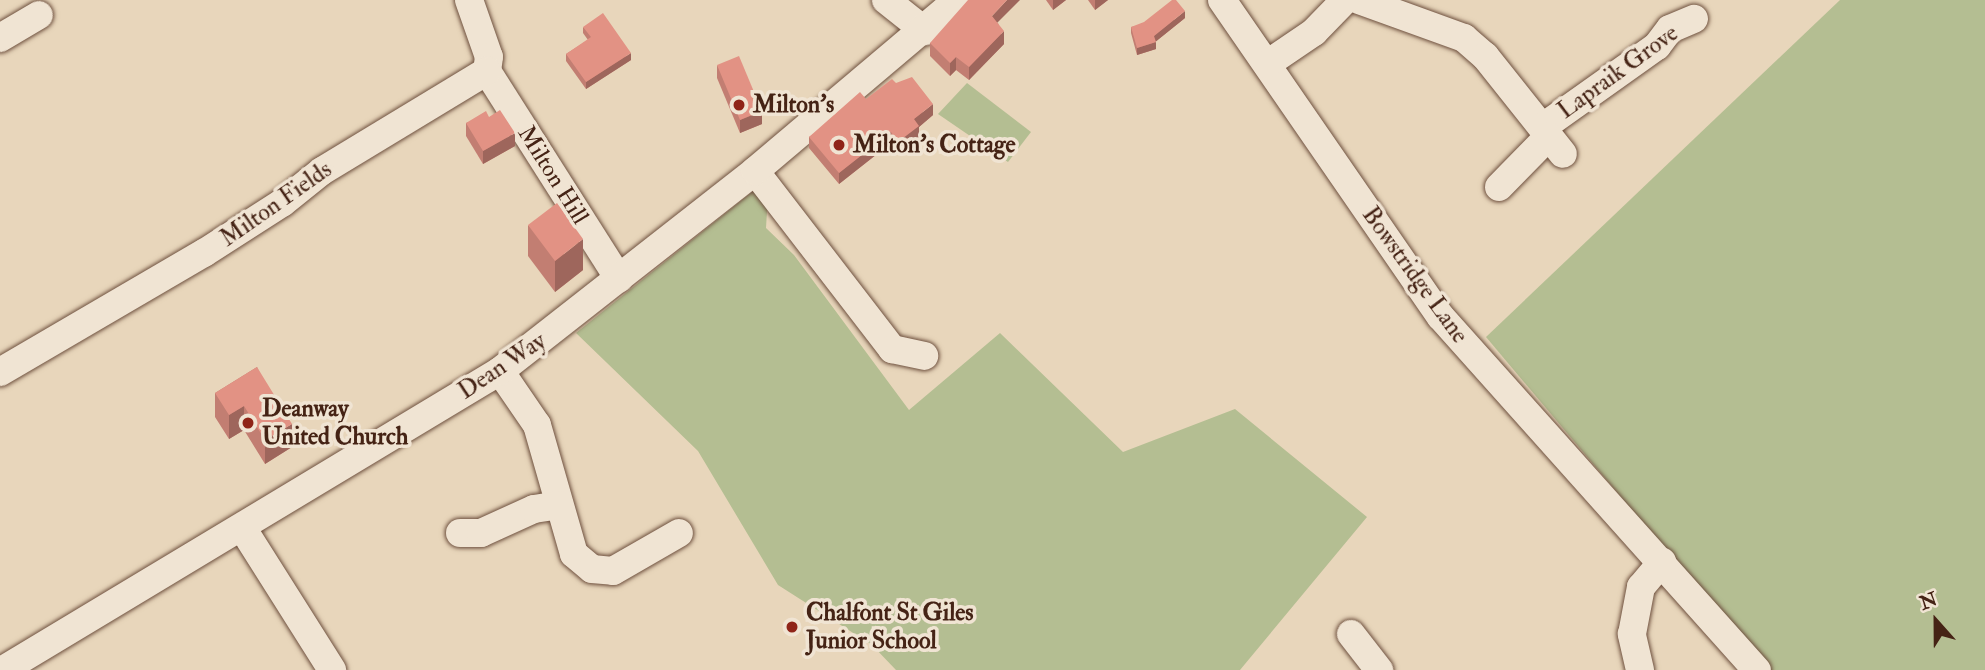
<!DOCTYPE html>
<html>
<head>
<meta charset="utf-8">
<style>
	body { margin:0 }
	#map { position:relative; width:1985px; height:670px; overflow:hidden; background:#e8d6bb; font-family:"IM FELL Double Pica",serif }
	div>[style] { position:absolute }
	.green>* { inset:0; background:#b4be92 }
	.roads { filter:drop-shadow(0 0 2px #6e503e) drop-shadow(0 0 2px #6e503e) }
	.minor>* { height:28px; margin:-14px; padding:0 14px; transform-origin:14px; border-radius:14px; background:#f0e4d3 }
	.wall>* { inset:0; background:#c27e72 }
	.shaded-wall>* { inset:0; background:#9e665c }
	.building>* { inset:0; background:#e29284 }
	.dots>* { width:19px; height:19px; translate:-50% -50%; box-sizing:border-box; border:4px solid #f0e4d3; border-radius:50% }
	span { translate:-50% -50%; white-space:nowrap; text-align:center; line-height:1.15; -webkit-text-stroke:7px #f0e4d3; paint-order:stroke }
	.street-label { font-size:24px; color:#452315 }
	.poi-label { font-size:24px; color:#452315; font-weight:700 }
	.left { translate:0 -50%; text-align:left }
	.north { position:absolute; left:1901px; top:586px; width:70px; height:70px; -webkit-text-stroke:5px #f0e4d3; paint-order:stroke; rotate:339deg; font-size:19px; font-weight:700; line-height:28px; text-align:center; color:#452315 }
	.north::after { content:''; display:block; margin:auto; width:24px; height:32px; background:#452315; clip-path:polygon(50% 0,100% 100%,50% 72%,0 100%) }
</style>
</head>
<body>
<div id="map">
	<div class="green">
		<i style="clip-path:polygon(1840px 0,1985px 0,1985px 670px,1767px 670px,1486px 337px)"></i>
		<i style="clip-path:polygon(967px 83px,1031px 132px,1008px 162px,938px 114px)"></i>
		<i style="clip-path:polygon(752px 192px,768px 195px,766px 228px,794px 255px,909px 410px,1000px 333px,1123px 452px,1235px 409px,1367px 517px,1240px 670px,896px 670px,872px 645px,778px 585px,698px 451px,576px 333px)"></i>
	</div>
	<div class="roads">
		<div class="minor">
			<i style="left:469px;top:0;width:60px;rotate:70.7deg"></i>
			<i style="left:489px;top:57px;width:14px;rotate:98deg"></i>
			<i style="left:886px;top:0;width:50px;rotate:38.5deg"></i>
			<i style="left:1222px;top:0;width:385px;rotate:55.4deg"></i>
			<i style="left:1441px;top:317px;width:474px;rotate:48.2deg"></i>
			<i style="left:1359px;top:0;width:112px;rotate:19.9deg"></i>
			<i style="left:1464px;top:38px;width:28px;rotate:41deg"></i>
			<i style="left:1485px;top:56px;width:125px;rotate:51.5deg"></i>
			<i style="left:0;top:38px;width:45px;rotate:-30.5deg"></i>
			<i style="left:1267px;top:64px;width:57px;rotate:-34.2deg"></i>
			<i style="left:1314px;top:32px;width:45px;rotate:-45.9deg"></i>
			<i style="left:487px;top:71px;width:246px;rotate:57.6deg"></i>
			<i style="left:1543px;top:127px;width:140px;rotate:-35.4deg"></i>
			<i style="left:1657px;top:46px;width:21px;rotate:-53deg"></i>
			<i style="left:1670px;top:29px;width:26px;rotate:-23deg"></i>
			<i style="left:755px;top:171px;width:225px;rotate:52.4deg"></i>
			<i style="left:892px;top:349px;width:33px;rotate:12deg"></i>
			<i style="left:1499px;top:187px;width:71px;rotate:-45.6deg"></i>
			<i style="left:500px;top:371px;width:65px;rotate:55.6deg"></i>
			<i style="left:537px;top:425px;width:134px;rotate:74deg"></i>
			<i style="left:574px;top:554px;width:23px;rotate:40deg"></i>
			<i style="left:592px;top:569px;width:21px;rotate:5deg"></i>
			<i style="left:613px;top:571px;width:76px;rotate:-29.9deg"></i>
			<i style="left:0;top:372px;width:236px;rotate:-30.3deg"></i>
			<i style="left:204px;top:253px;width:93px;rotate:-32.7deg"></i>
			<i style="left:282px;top:203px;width:51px;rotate:-38.7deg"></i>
			<i style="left:322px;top:171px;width:193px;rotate:-31.2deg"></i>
			<i style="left:243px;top:529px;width:167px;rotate:57.7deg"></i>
			<i style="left:460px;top:533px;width:21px"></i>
			<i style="left:481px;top:533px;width:58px;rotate:-24.4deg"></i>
			<i style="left:534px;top:509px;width:25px;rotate:-9deg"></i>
			<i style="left:1351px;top:634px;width:46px;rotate:52.1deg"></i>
			<i style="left:3px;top:670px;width:580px;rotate:-31.03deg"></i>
			<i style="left:500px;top:371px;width:324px;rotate:-38.1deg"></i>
			<i style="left:755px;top:171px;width:265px;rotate:-40.2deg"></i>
			<i style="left:1640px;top:670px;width:37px;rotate:-103deg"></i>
			<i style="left:1632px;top:634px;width:48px;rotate:-79.2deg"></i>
			<i style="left:1641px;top:587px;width:33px;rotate:-50deg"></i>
		</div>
	</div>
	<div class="wall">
		<i style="clip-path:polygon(1046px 0,1066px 0,1053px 10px)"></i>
		<i style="clip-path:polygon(1088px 0,1108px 0,1095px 10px)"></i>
		<i style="clip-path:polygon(1185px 18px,1155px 42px,1156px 49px,1137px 55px,1131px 33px,1131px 27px)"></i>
		<i style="clip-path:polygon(998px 23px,1004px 44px,969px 80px,956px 70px,950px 76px,930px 56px,930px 43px)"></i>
		<i style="clip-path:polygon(583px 27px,631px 60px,586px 89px,566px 61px,566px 54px,588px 40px,583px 33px)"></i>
		<i style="clip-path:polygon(717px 65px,762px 124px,740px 133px,717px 78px)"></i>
		<i style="clip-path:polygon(866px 99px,933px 115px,919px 127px,919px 137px,898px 153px,891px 143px,839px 184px,809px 148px,809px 137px)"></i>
		<i style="clip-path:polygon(489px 117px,515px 146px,483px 164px,466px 136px,466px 123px)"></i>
		<i style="clip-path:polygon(528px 225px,583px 270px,555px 292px,528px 256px)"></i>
		<i style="clip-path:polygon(257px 367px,292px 447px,265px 464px,244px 430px,229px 439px,215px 417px,215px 393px)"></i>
	</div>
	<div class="shaded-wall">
		<i style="clip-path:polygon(1007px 0,1020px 0,992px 28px,992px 16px)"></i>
		<i style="clip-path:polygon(1053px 0,1066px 0,1053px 10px)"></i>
		<i style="clip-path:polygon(1095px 0,1108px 0,1095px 10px)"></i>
		<i style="clip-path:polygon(1185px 11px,1185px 18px,1154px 43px,1154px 36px)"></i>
		<i style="clip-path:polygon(1004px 31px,1004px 44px,969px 80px,969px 67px)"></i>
		<i style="clip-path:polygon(1156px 42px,1156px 49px,1137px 55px,1137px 48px)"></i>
		<i style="clip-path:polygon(631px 53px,631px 60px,586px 89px,586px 82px)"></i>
		<i style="clip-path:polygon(956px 57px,956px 70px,950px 76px,950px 63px)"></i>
		<i style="clip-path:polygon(933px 104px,933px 115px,919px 127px,919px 137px,898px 153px,898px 142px,914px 119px)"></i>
		<i style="clip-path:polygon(762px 111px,762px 124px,740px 133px,740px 120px)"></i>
		<i style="clip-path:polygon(891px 132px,891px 143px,839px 184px,839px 173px)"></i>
		<i style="clip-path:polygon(515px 133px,515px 146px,483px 164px,483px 151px)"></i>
		<i style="clip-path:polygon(583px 239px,583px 270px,555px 292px,555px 261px)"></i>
		<i style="clip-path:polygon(244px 406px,244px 430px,229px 439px,229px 415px)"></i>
		<i style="clip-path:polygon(292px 424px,292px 447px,265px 464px,265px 440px)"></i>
	</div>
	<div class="building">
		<i style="clip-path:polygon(968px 0,1007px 0,992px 16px,1004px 31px,969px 67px,956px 57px,950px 63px,930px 43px)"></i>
		<i style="clip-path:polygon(1172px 0,1176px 0,1185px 11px,1154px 36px,1156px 42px,1137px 48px,1131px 27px,1144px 22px)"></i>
		<i style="clip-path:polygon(603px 13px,631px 53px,586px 82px,566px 54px,591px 37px,583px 27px)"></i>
		<i style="clip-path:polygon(739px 56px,762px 111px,740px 120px,717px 65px)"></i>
		<i style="clip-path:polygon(912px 77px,933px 104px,914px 119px,919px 126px,898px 142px,891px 132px,839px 173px,809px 137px,860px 92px,866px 99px,892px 79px,896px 83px)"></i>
		<i style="clip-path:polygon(500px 110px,515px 133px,483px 151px,466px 123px,486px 111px,489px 117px)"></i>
		<i style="clip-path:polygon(557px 203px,583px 239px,555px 261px,528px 225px)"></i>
		<i style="clip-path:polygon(257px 367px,292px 424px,265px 440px,244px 406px,229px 415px,215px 393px)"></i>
	</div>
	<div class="dots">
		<i style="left:739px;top:105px;background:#8f2418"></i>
		<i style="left:839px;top:145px;background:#8f2418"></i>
		<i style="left:248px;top:423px;background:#8f2418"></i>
		<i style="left:792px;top:627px;background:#8f2418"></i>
	</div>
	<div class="street-label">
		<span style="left:1618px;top:72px;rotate:-36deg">Lapraik Grove</span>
		<span style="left:553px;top:175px;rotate:58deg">Milton Hill</span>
		<span style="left:276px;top:204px;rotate:-35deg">Milton Fields</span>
		<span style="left:1415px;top:275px;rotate:54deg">Bowstridge Lane</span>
		<span style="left:502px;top:366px;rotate:-34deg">Dean Way</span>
	</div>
	<div class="poi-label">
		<span class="left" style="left:753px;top:105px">Milton's</span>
		<span class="left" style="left:853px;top:145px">Milton's Cottage</span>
		<span class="left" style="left:262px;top:423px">Deanway<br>United Church</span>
		<span class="left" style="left:806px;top:627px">Chalfont St Giles<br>Junior School</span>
	</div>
	<div class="north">N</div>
</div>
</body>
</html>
